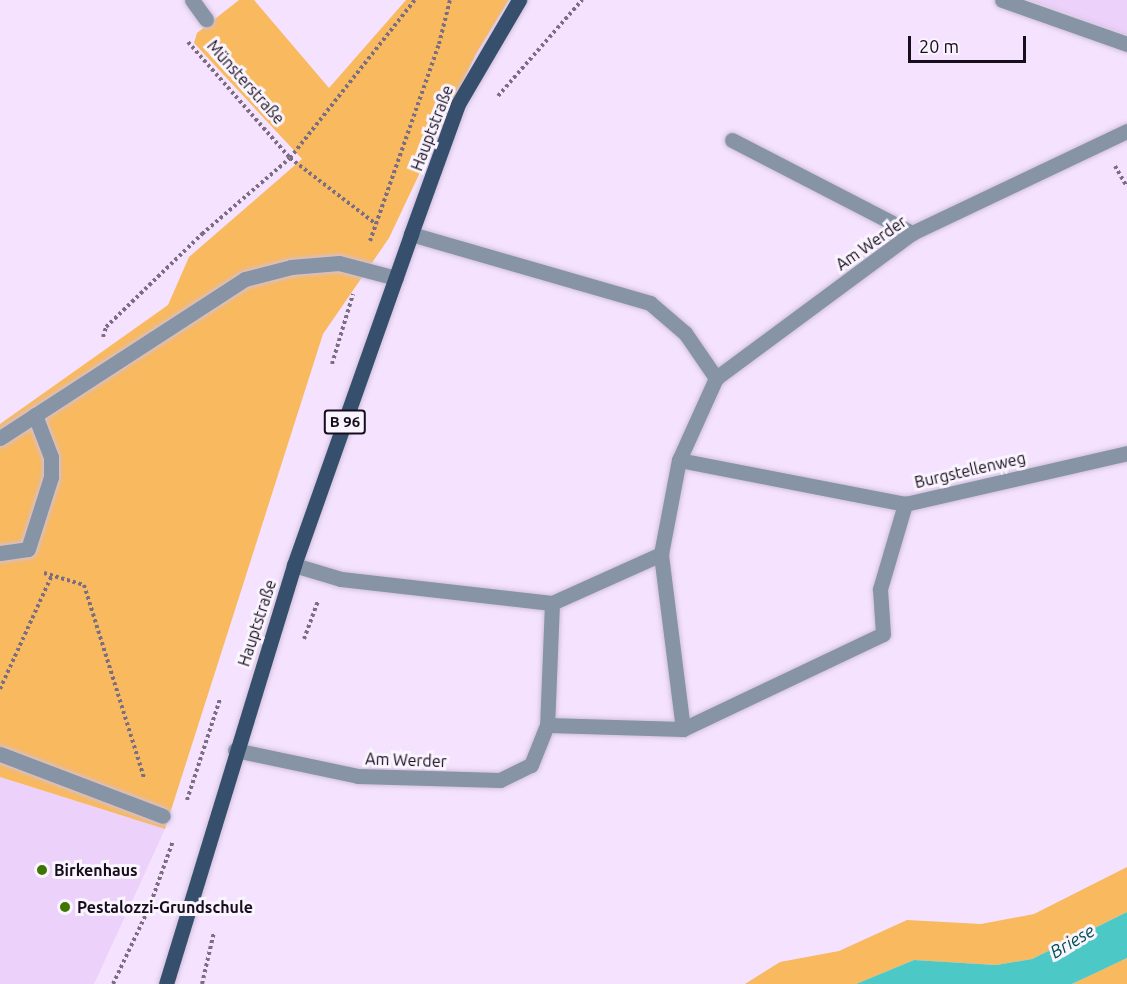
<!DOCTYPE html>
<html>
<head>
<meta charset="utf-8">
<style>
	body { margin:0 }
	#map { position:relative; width:1127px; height:984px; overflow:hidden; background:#f4e2fe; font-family:Ubuntu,sans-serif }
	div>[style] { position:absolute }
	.built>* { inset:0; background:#ecd1fb }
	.green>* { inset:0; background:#f8b95f }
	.water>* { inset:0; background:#4cc9c7 }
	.path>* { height:4px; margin-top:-2px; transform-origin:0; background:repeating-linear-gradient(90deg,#7b6e83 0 3px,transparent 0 6px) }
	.roads { filter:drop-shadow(0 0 2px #d1c0da) drop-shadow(0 0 2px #d1c0da) }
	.service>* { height:15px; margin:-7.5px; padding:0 7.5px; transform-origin:7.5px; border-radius:7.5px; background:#8694a6 }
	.minor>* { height:15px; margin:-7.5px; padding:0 7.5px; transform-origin:7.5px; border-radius:7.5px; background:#8694a6 }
	.primary>* { height:15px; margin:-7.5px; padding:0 7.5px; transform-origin:7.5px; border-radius:7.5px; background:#354f6d }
	.dots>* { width:16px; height:16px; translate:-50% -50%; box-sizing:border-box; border:3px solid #faf4fe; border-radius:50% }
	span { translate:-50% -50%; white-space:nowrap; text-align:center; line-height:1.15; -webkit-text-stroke:6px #faf4fe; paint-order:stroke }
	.shield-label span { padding:2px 4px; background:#faf4fe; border:2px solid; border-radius:4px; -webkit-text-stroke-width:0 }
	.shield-label { font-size:15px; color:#170d1d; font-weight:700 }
	.street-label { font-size:16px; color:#170d1d }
	.poi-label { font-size:16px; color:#170d1d; font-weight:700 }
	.left { translate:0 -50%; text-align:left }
	.water-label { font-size:18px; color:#025150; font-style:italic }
	.scale { position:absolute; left:908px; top:36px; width:118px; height:27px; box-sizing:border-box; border:3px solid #170d1d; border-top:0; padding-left:8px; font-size:18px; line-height:21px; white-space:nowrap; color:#170d1d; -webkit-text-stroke:4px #faf4fe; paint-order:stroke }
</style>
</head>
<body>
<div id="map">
	<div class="built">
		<i style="clip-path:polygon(1030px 0,1127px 0,1127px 35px)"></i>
		<i style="clip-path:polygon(0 777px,165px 829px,94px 984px,0 984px)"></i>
	</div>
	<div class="green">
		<i style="clip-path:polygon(239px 0,254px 0,329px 88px,406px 0,509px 0,476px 54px,389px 238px,323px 334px,165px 829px,0 777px,0 424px,168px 305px,189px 257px,302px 159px,194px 43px,197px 33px)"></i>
		<i style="clip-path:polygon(1127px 867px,1127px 912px,1032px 959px,996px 965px,914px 960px,856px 984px,745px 984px,780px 962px,839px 951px,907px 920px,981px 924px,1034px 914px)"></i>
		<i style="clip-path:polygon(1127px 958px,1127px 984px,1072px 984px,1101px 970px)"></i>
	</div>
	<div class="water">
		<i style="clip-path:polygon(1127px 912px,1127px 958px,1072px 984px,856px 984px,914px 960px,996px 965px,1032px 959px)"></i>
	</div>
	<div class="path">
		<i style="left:188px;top:42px;width:154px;rotate:48.7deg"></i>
		<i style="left:290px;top:158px;width:108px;rotate:37.5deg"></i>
		<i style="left:498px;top:96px;width:128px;rotate:-48.8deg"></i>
		<i style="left:1115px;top:166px;width:24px;rotate:60deg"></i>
		<i style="left:370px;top:241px;width:209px;rotate:-70.7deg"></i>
		<i style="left:439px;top:44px;width:45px;rotate:-76deg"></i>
		<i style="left:103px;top:337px;width:10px;rotate:-73deg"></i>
		<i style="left:106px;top:327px;width:134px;rotate:-44.1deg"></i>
		<i style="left:202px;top:234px;width:116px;rotate:-40.8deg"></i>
		<i style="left:290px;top:158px;width:201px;rotate:-51.7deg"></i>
		<i style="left:332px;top:364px;width:73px;rotate:-73.3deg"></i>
		<i style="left:44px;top:573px;width:42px;rotate:16.7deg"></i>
		<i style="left:84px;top:585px;width:202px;rotate:72.7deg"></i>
		<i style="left:304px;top:639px;width:40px;rotate:-69.8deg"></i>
		<i style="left:0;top:689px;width:125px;rotate:-65.5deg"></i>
		<i style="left:187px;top:800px;width:106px;rotate:-71.9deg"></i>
		<i style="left:113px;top:984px;width:84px;rotate:-64.7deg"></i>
		<i style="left:149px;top:908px;width:71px;rotate:-70.3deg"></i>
		<i style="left:202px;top:984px;width:53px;rotate:-77deg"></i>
	</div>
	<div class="roads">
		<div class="service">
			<i style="left:732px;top:140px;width:203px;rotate:27.3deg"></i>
			<i style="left:0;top:553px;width:28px;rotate:-8deg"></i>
			<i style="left:28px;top:549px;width:76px;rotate:-72.3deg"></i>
			<i style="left:51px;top:477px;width:20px;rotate:-90deg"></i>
			<i style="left:51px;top:457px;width:45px;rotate:-110.9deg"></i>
			<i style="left:235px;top:750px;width:126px;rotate:11.9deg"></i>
			<i style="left:358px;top:776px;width:142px;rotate:1.6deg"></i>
			<i style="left:500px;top:780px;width:34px;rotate:-26deg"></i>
			<i style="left:531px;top:765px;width:43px;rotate:-68.2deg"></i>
		</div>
		<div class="minor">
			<i style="left:192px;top:0;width:24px;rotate:54deg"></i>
			<i style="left:1002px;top:0;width:133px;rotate:19.4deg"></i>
			<i style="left:411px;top:234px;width:249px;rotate:16.1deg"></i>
			<i style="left:650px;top:303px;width:46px;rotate:40.6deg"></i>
			<i style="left:685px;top:333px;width:55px;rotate:55.4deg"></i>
			<i style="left:0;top:438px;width:292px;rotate:-33deg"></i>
			<i style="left:245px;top:279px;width:48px;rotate:-14.6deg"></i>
			<i style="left:291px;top:267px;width:48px;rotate:-4.8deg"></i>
			<i style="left:339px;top:263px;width:59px;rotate:14.7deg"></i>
			<i style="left:679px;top:460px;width:230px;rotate:11deg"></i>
			<i style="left:905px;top:504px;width:228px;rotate:-12.9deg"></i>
			<i style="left:294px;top:565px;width:49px;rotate:16.6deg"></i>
			<i style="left:341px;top:579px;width:212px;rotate:6.5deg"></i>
			<i style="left:552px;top:603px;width:120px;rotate:-24.2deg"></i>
			<i style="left:552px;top:603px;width:122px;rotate:92.3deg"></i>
			<i style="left:547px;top:725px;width:136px;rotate:1.7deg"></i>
			<i style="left:683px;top:729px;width:221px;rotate:-25.4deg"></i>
			<i style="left:883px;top:634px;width:45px;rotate:-93.8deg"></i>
			<i style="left:880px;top:589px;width:89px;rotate:-73.6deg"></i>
			<i style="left:683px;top:729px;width:176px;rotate:-97.2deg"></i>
			<i style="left:661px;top:554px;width:96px;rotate:-79.2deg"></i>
			<i style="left:679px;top:460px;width:90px;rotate:-65.7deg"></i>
			<i style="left:716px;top:378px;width:244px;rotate:-36.5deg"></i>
			<i style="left:912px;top:233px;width:238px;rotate:-25.4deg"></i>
			<i style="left:0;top:754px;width:174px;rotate:20.8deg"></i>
		</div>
		<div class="primary">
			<i style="left:166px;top:984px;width:438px;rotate:-73deg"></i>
			<i style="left:294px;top:565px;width:351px;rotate:-70.5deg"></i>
			<i style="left:411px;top:234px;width:138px;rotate:-70.1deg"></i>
			<i style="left:458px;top:104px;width:121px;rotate:-59.6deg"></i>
		</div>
	</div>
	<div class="dots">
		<i style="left:42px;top:870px;background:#3e7400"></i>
		<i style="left:65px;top:907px;background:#3e7400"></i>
	</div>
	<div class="shield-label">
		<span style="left:345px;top:422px">B 96</span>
	</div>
	<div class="street-label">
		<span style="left:246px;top:82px;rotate:48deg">Münsterstraße</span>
		<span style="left:432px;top:128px;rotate:-69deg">Hauptstraße</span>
		<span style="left:871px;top:243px;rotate:-35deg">Am Werder</span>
		<span style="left:970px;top:470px;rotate:-13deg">Burgstellenweg</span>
		<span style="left:257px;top:623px;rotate:-72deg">Hauptstraße</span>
		<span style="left:406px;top:760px;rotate:2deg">Am Werder</span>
	</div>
	<div class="poi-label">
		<span class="left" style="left:54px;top:870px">Birkenhaus</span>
		<span class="left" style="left:77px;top:907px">Pestalozzi-Grundschule</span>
	</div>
	<div class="water-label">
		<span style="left:1072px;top:941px;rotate:-31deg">Briese</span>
	</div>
	<div class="scale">20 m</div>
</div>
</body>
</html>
